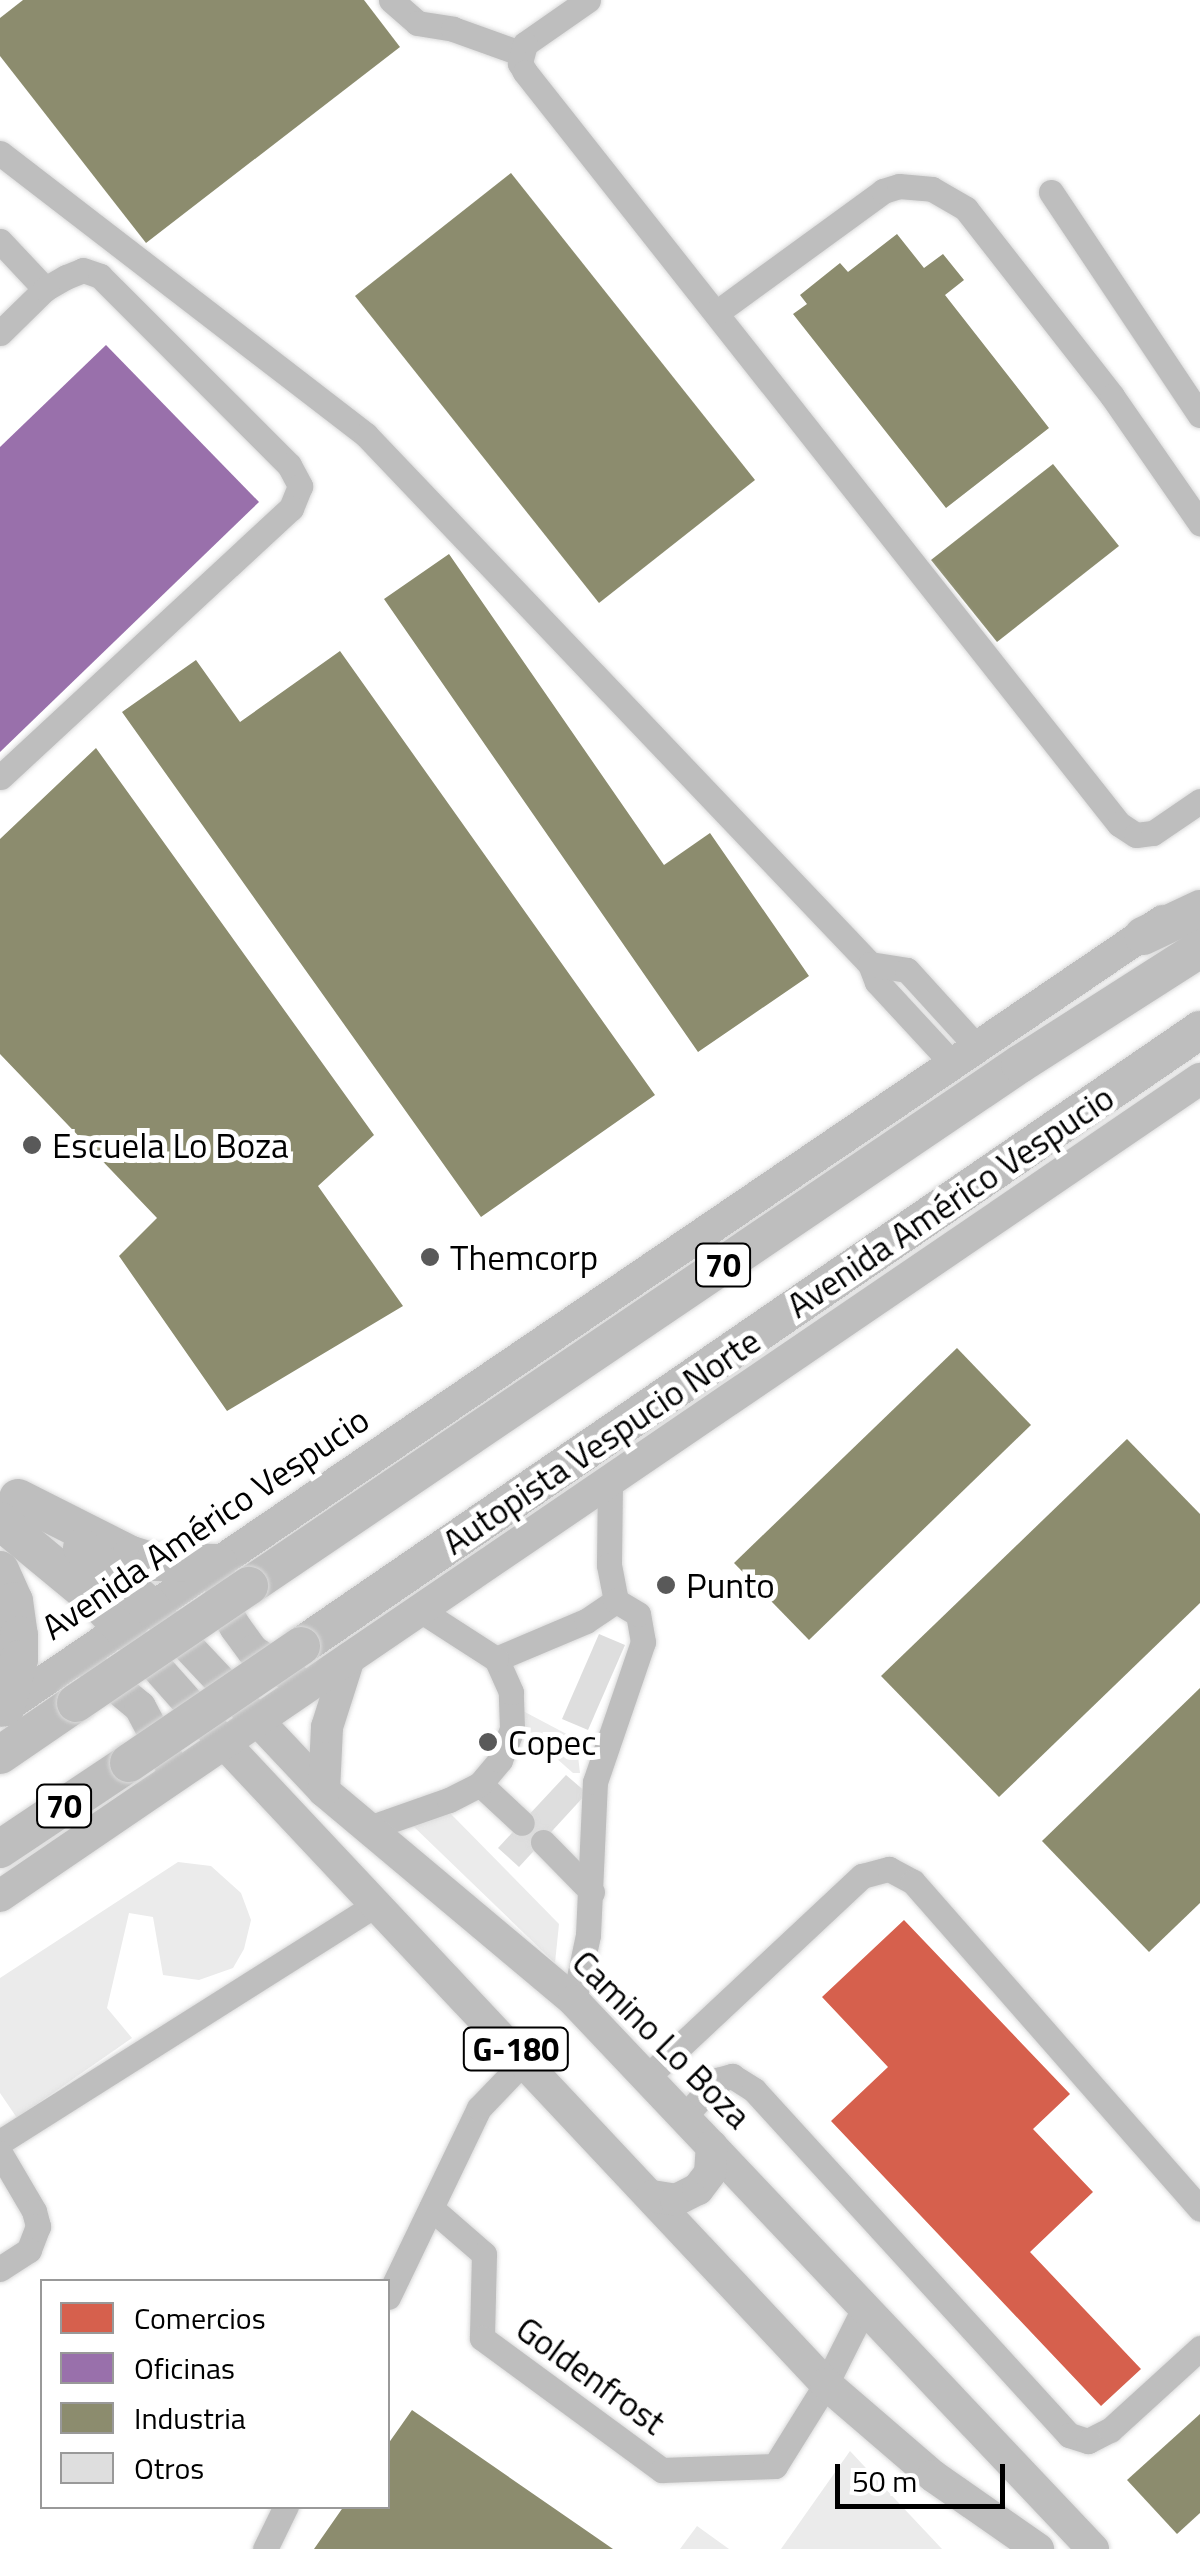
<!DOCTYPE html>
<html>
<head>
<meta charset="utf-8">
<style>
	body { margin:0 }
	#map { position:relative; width:1200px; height:2549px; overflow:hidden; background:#fff; font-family:"Titillium Web",sans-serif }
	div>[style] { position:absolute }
	.green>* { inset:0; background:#ebebeb }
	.shops>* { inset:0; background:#d6604d }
	.offices>* { inset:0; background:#9970ab }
	.industry>* { inset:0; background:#8c8c6e }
	.building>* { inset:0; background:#dedede }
	.roads { filter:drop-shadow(0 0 2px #dbdbdb) drop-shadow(0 0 2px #dbdbdb) }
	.minor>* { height:25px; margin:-12.5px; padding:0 12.5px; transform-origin:12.5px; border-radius:12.5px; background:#bebebe }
	.major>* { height:32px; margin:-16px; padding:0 16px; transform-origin:16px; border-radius:16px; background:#bebebe }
	.highway>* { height:38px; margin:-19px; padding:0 19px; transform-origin:19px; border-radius:19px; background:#bebebe }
	.bridges { filter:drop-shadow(0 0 2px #dbdbdb) drop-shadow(0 0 2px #dbdbdb) }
	.highway-bridge>* { height:38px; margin:-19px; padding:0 19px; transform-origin:19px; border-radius:19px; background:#bebebe }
	.dots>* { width:28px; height:28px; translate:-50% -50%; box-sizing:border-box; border:5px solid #fff; border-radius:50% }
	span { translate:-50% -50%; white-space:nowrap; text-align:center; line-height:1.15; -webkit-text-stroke:10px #fff; paint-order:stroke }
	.shield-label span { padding:2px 8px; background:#fff; border:2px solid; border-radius:8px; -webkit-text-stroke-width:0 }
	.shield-label { font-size:32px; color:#000; font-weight:700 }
	.poi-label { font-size:35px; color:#000 }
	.left { translate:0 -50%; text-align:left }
	.street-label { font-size:35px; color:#000 }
	.legend { position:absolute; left:40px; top:2279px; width:350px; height:230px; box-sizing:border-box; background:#fff; border:2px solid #999; margin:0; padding:12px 18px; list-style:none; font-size:30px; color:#000 }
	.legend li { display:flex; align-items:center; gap:20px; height:50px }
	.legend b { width:50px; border:2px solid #999 }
	.scale { position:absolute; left:835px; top:2464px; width:170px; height:45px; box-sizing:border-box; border:5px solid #000; border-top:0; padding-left:12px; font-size:30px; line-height:35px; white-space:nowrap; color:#000; -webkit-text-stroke:8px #fff; paint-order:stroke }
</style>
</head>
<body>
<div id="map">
	<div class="green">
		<i style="clip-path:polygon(523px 1711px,576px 1739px,580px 1773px,573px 1773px,530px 1735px,521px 1720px)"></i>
		<i style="clip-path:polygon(450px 1813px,559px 1924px,555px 1963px,412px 1825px)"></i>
		<i style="clip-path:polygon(178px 1862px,211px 1866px,241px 1893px,251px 1920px,244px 1949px,233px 1968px,199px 1980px,163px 1975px,153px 1917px,129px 1913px,107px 2008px,132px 2038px,17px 2118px,0 2093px,0 1978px)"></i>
		<i style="clip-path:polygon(850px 2451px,942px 2549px,781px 2549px)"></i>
		<i style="clip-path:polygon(697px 2526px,729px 2549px,680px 2549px)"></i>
	</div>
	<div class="shops">
		<i style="clip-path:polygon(904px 1920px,1070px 2094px,1033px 2129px,1093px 2192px,1030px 2252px,1141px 2369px,1101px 2406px,831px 2121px,888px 2067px,822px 1997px)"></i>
	</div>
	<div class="offices">
		<i style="clip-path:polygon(106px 345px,259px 502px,0 752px,0 447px)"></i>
	</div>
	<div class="industry">
		<i style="clip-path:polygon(23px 0,364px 0,400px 47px,146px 243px,0 56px,0 18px)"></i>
		<i style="clip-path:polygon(511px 173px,755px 480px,599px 603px,355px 296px)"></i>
		<i style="clip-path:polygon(897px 234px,924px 268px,943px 254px,964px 280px,945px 295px,1049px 428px,946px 508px,793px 314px,807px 304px,800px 295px,840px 263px,848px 272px)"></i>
		<i style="clip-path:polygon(1053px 464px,1119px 546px,997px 642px,931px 560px)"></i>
		<i style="clip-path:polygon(449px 554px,664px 865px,710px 833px,809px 976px,698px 1052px,384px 599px)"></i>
		<i style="clip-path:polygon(340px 651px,655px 1095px,481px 1217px,122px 712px,196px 660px,240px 722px)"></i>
		<i style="clip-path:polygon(96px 748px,374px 1135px,318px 1186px,403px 1306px,227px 1411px,119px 1256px,157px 1218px,0 1054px,0 839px)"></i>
		<i style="clip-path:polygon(957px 1348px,1031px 1425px,809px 1640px,734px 1563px)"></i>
		<i style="clip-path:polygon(1127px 1439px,1200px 1514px,1200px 1603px,999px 1797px,881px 1676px)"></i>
		<i style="clip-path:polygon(1200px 1688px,1200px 1903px,1149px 1952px,1042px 1841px)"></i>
		<i style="clip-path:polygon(412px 2410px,613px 2549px,314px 2549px,344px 2506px,388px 2506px,388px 2444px)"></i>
		<i style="clip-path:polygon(1200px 2414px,1200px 2513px,1177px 2534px,1127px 2480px)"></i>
	</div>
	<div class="building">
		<i style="clip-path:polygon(599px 1634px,625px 1645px,588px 1730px,562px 1719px)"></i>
		<i style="clip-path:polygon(566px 1775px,587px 1793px,519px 1867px,498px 1848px)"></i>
	</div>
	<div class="roads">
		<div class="minor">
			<i style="left:391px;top:0;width:35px;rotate:41deg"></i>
			<i style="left:417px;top:23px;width:36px;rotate:9deg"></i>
			<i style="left:453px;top:29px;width:71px;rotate:19.7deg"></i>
			<i style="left:588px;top:0;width:77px;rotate:145.1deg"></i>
			<i style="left:525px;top:44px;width:20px;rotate:105deg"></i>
			<i style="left:520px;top:63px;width:10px;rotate:61deg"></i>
			<i style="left:525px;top:72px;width:958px;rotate:51.7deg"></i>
			<i style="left:1119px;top:824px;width:20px;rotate:33deg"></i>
			<i style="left:1136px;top:835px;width:17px;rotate:-7deg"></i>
			<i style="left:1153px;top:833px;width:57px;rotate:-34.2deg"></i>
			<i style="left:0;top:153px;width:462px;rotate:37.6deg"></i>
			<i style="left:366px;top:435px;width:731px;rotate:46.39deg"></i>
			<i style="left:870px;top:964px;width:19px;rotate:69deg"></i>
			<i style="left:877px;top:982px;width:112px;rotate:47.2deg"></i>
			<i style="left:1051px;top:192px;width:268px;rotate:56.3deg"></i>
			<i style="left:0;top:241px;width:66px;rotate:46.8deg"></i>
			<i style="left:716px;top:313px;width:207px;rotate:-36.1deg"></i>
			<i style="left:883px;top:191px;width:17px;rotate:-17deg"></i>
			<i style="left:899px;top:186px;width:33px;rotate:5deg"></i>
			<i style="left:932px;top:189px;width:39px;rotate:30deg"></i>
			<i style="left:966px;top:209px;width:237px;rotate:52deg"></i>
			<i style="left:1112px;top:396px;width:155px;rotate:55.3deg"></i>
			<i style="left:0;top:333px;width:63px;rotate:-44.4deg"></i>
			<i style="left:45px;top:289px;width:24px;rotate:-30deg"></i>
			<i style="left:66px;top:277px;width:18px;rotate:-22deg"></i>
			<i style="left:83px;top:270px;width:18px;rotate:19deg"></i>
			<i style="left:100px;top:276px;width:267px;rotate:45deg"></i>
			<i style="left:289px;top:465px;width:24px;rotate:62deg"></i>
			<i style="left:300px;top:486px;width:24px;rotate:112deg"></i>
			<i style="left:291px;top:508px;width:396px;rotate:137.2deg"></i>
			<i style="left:870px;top:964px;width:37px;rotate:9deg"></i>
			<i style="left:907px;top:970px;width:105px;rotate:47.7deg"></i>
			<i style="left:610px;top:1481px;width:84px;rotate:90.7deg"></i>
			<i style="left:609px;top:1565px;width:37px;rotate:79deg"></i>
			<i style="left:496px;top:1659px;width:98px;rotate:-22.9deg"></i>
			<i style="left:586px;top:1621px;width:36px;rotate:-34deg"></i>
			<i style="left:480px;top:1784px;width:57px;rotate:42.9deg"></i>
			<i style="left:366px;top:1829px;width:88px;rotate:-19.3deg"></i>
			<i style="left:449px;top:1800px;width:35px;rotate:-27deg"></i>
			<i style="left:480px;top:1784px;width:31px;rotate:-50deg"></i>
			<i style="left:500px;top:1760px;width:34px;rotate:-69deg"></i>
			<i style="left:512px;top:1728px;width:36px;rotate:-92deg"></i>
			<i style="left:511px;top:1692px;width:36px;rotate:-114deg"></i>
			<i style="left:496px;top:1659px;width:90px;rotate:-147.2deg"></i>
			<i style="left:543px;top:1842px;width:70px;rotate:45.6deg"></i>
			<i style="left:574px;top:2001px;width:67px;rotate:-78deg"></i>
			<i style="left:588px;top:1935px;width:153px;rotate:-87.4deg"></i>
			<i style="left:595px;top:1782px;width:148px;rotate:-71.1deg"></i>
			<i style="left:643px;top:1642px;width:28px;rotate:-100deg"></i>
			<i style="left:638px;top:1614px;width:26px;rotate:-149deg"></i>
			<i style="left:646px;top:2078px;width:296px;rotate:-43.1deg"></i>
			<i style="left:862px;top:1876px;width:28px;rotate:-15deg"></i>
			<i style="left:889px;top:1869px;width:27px;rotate:28deg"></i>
			<i style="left:913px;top:1882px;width:435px;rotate:48.7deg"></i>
			<i style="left:684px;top:2117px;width:50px;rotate:-48.3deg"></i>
			<i style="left:717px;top:2080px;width:16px;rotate:-15deg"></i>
			<i style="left:732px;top:2076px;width:26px;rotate:32deg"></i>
			<i style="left:754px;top:2090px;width:467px;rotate:47.6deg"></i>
			<i style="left:1069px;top:2435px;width:20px;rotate:18deg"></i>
			<i style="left:1088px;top:2441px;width:25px;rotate:-27deg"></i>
			<i style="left:1110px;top:2430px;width:122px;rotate:-42.3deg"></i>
			<i style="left:0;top:2142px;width:447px;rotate:-32.3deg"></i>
			<i style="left:0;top:2153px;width:67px;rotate:59.6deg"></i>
			<i style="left:34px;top:2211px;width:16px;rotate:75deg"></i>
			<i style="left:38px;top:2226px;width:26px;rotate:111deg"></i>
			<i style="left:29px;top:2250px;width:35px;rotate:147deg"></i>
			<i style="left:431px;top:2208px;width:70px;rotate:41deg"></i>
			<i style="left:484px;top:2254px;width:84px;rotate:91.4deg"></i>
			<i style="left:482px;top:2338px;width:223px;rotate:36.3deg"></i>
			<i style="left:662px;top:2470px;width:113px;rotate:-2deg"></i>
			<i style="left:775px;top:2466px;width:97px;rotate:-58.1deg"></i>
			<i style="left:826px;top:2384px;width:85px;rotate:-63.4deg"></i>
			<i style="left:388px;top:2297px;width:210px;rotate:-64.3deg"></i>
			<i style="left:479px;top:2108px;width:66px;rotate:-46.2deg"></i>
			<i style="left:265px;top:2549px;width:48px;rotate:-64deg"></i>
		</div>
		<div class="major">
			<i style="left:220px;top:1582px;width:26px;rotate:81deg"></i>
			<i style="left:224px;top:1608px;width:23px;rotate:59deg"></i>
			<i style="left:236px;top:1628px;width:29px;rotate:54deg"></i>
			<i style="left:253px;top:1651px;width:48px;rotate:34deg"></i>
			<i style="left:162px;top:1619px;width:236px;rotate:46.7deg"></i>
			<i style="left:324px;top:1791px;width:326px;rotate:40deg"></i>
			<i style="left:574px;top:2001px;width:755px;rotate:46.56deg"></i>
			<i style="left:129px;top:1636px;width:143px;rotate:48.4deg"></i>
			<i style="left:224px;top:1743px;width:879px;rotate:46.8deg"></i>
			<i style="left:826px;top:2384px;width:141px;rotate:40.7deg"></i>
			<i style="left:933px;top:2476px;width:128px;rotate:34.8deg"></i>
			<i style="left:93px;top:1668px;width:61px;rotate:39.7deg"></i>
			<i style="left:140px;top:1707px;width:64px;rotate:62.2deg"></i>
			<i style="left:0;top:1711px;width:1406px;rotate:-34.19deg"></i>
			<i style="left:324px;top:1791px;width:64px;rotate:-87.3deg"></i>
			<i style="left:327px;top:1727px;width:72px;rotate:-72.3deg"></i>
			<i style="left:0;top:1896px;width:1452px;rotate:-34.25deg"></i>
			<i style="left:652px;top:2196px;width:24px;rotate:9deg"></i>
			<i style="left:676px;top:2200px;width:25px;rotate:-27deg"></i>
			<i style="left:698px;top:2189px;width:20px;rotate:-53deg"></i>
			<i style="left:710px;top:2173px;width:27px;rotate:-86deg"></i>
		</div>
		<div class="highway">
			<i style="left:1143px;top:936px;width:63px;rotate:-25.3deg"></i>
			<i style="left:18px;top:1498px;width:127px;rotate:26.8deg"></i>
			<i style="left:131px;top:1555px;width:24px;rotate:17deg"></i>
			<i style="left:154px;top:1562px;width:64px;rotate:0.9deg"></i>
			<i style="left:0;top:1521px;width:129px;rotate:39.6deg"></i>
			<i style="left:99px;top:1603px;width:35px;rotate:47deg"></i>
			<i style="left:82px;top:1548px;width:92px;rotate:40.6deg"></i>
			<i style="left:0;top:1570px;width:34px;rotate:66deg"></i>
			<i style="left:14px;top:1601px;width:34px;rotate:82deg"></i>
			<i style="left:19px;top:1635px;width:24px;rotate:90deg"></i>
			<i style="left:19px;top:1659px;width:50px;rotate:105.2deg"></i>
			<i style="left:249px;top:1586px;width:931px;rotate:-34.1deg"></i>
			<i style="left:1020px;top:1064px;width:214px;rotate:-32.6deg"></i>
			<i style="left:301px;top:1646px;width:1090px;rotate:-34.42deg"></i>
			<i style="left:0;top:1755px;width:92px;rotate:-34.4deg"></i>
			<i style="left:0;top:1849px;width:155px;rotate:-33.7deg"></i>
		</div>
	</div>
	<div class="bridges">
		<div class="highway-bridge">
			<i style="left:76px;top:1703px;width:209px;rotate:-34.1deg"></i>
			<i style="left:129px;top:1763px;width:208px;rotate:-34.2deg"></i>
		</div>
	</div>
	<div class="dots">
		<i style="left:32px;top:1145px;background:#595959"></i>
		<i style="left:430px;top:1257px;background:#595959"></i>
		<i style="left:666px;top:1585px;background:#595959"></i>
		<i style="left:488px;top:1742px;background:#595959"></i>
	</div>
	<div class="shield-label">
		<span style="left:723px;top:1265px">70</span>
		<span style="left:64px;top:1806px">70</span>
		<span style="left:516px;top:2049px">G-180</span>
	</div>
	<div class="poi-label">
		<span class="left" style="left:52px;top:1145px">Escuela Lo Boza</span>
		<span class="left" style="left:450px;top:1257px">Themcorp</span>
		<span class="left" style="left:686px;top:1585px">Punto</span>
		<span class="left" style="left:508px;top:1742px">Copec</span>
	</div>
	<div class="street-label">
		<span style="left:950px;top:1201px;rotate:-34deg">Avenida Américo Vespucio</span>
		<span style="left:601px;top:1441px;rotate:-34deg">Autopista Vespucio Norte</span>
		<span style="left:205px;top:1523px;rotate:-34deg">Avenida Américo Vespucio</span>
		<span style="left:662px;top:2039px;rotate:45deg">Camino Lo Boza</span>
		<span style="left:591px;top:2375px;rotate:36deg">Goldenfrost</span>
	</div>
	<ul class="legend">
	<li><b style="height:28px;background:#d6604d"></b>Comercios</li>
	<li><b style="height:28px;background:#9970ab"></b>Oficinas</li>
	<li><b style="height:28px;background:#8c8c6e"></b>Industria</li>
	<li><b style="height:28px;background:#dedede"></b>Otros</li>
	</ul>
	<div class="scale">50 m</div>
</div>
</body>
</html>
